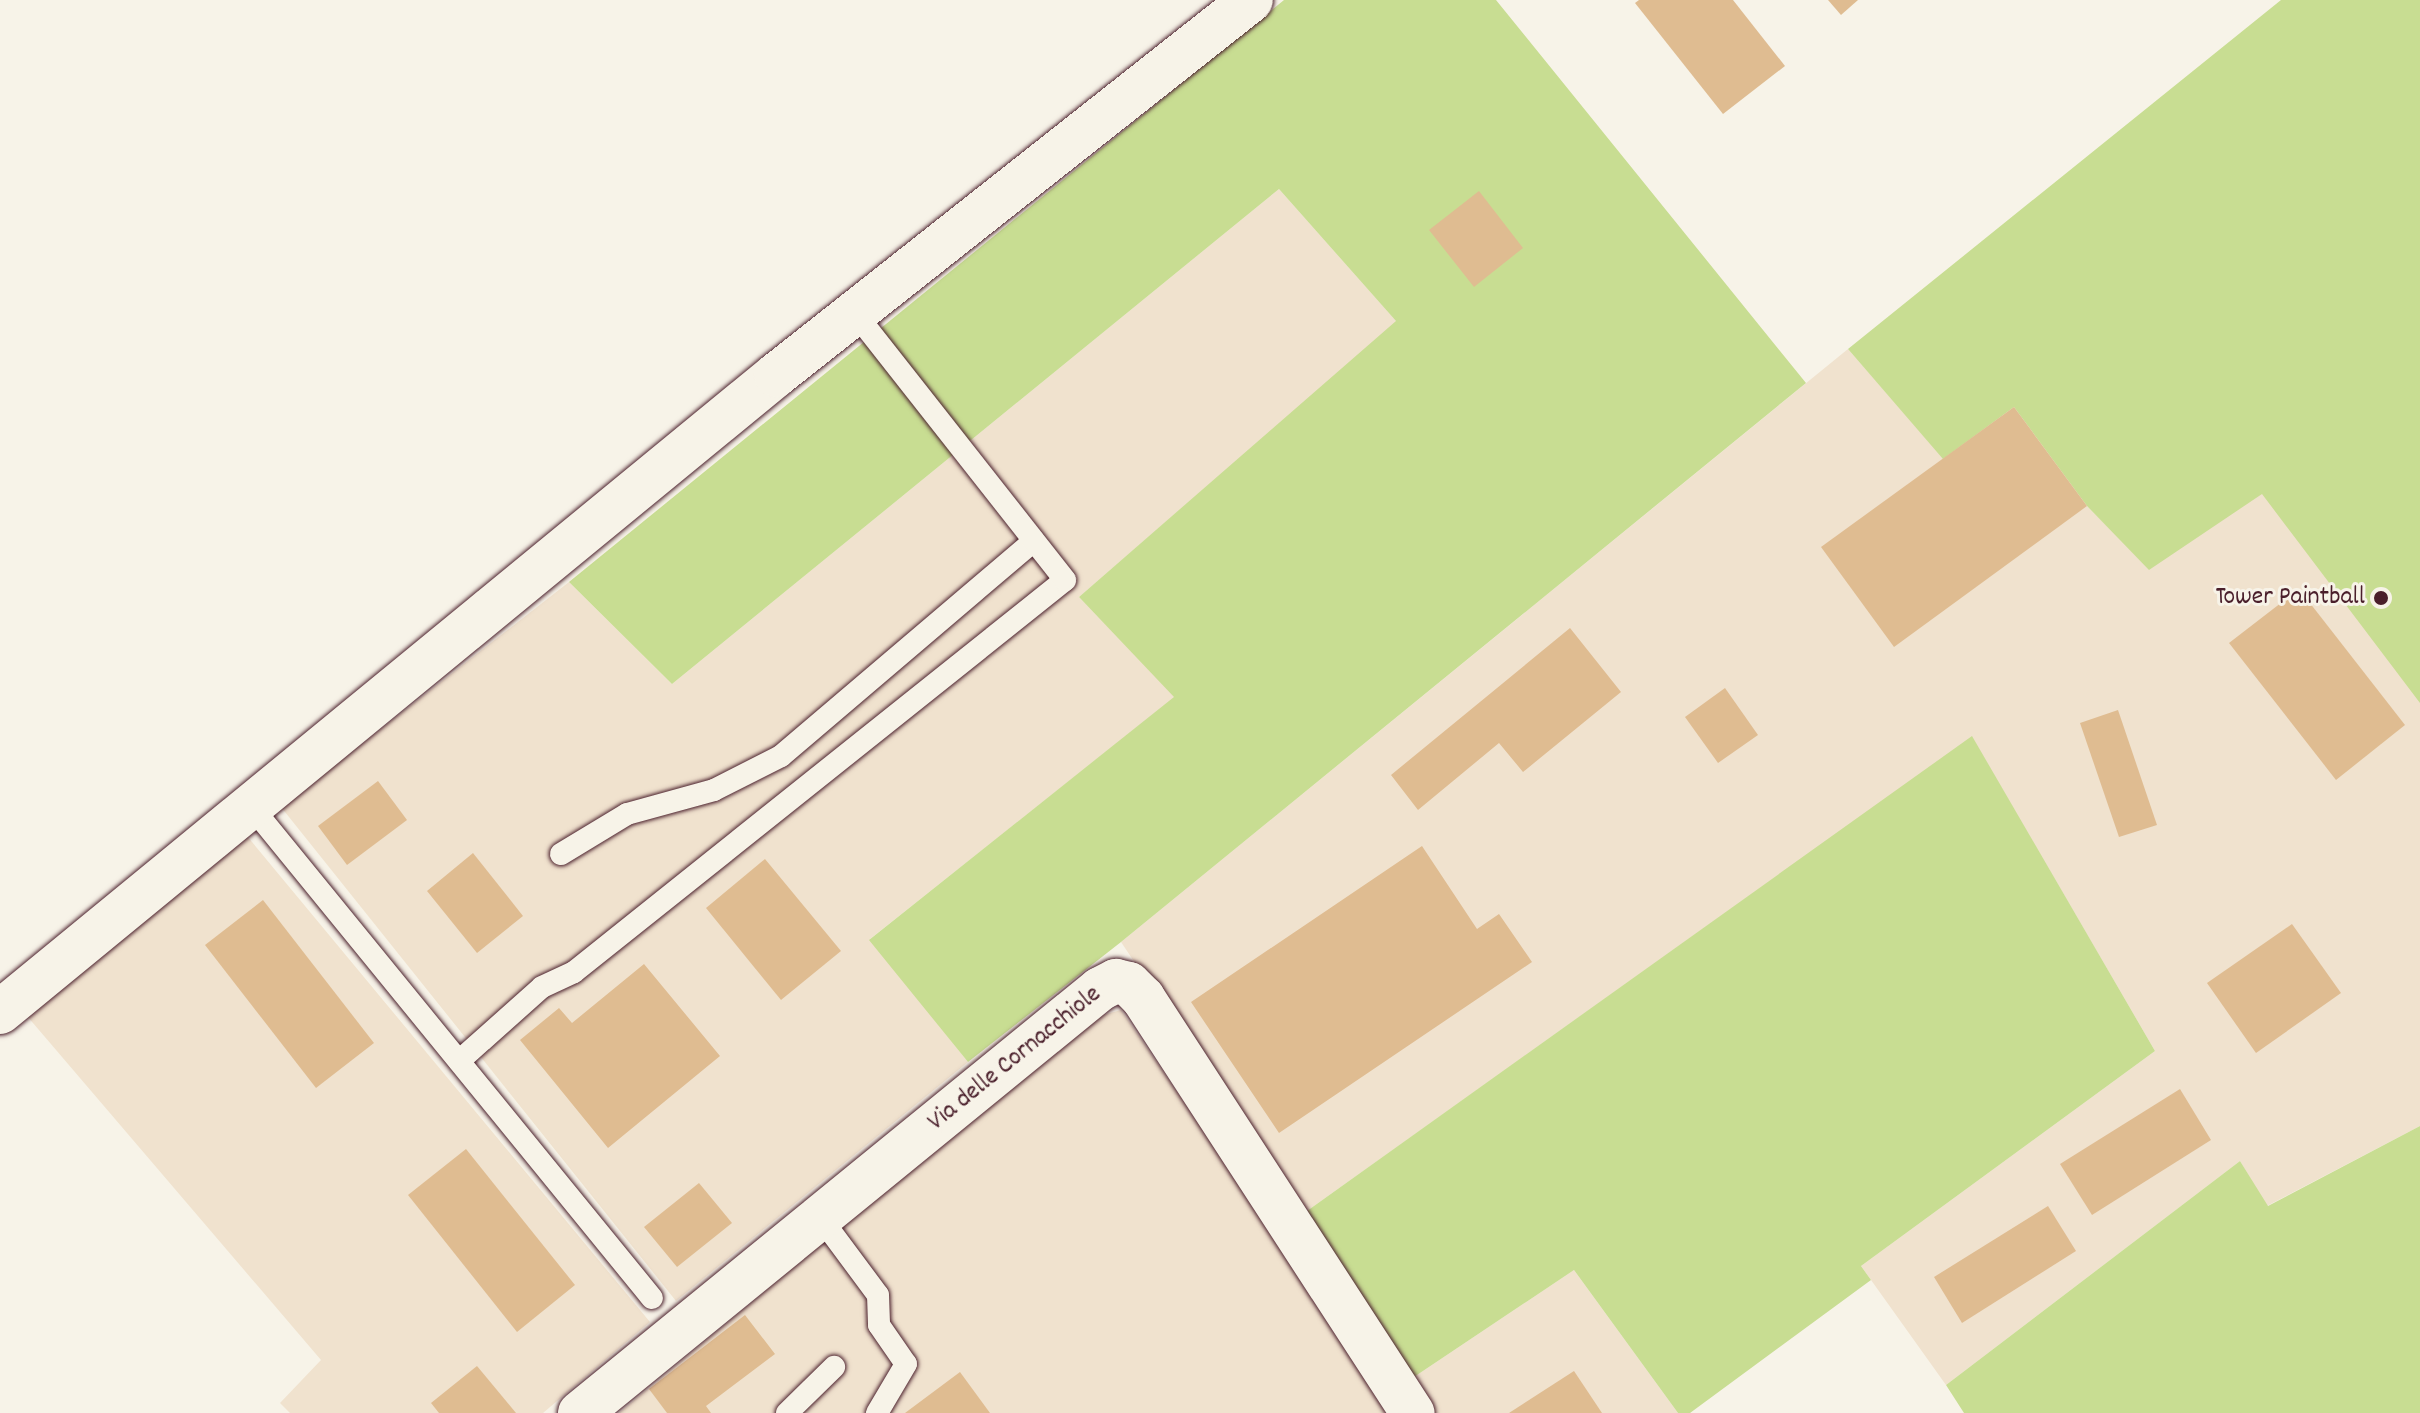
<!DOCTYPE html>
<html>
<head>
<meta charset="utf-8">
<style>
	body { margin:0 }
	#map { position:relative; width:2420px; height:1413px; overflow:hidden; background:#f7f3e8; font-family:Dekko,sans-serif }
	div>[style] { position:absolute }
	.built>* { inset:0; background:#f0e2ce }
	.green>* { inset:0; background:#c8dd92 }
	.building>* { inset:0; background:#dfbc91 }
	.roads { filter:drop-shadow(0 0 2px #4a1f2b) drop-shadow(0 0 2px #4a1f2b) }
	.service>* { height:22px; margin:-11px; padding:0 11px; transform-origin:11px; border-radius:11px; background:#f7f3e8 }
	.minor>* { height:44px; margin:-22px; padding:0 22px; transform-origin:22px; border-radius:22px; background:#f7f3e8 }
	.dots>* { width:22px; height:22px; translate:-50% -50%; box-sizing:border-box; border:4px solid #f7f3e8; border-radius:50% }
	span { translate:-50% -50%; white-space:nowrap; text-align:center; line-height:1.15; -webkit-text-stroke:6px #f7f3e8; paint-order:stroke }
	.poi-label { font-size:26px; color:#4a1f2b }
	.right { translate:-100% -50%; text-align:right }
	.street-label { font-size:26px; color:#4a1f2b }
</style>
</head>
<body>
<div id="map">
	<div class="built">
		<i style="clip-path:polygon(1279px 189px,1397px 322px,1079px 597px,1175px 697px,870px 939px,968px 1062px,676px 1301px,281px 807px,569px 582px,672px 684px)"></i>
		<i style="clip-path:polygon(1848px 349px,1943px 458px,2014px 407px,2087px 506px,2149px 569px,2420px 387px,2420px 1126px,2267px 1206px,2240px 1161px,1946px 1385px,1861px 1266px,2155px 1051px,1972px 737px,1307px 1211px,1277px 1175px,1121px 942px)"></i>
		<i style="clip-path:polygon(247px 836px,650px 1322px,543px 1413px,290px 1413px,280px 1403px,321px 1360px,27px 1016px)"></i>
		<i style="clip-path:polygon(1121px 1010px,1397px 1413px,619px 1413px,1092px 1018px)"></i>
		<i style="clip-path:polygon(1574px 1270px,1678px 1413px,1434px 1413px,1411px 1379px)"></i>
	</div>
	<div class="green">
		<i style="clip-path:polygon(1284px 0,1496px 0,1806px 383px,1121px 942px,968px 1062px,869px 940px,1174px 697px,1079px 597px,1396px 321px,1279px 189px,672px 684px,569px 582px)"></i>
		<i style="clip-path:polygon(2281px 0,2420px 0,2420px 703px,2262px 494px,2149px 570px,2087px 506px,2014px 407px,1943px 459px,1848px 349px)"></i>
		<i style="clip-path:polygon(1972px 736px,2155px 1051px,1861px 1266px,1871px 1280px,1690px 1413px,1678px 1413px,1574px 1270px,1411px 1379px,1307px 1211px)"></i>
		<i style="clip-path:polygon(2420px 1126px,2420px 1413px,1964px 1413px,1946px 1385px,2240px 1161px,2268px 1206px)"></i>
	</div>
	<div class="building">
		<i style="clip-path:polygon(1639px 0,1733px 0,1785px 66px,1723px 114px,1635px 3px)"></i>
		<i style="clip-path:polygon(1828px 0,1858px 0,1841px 15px)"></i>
		<i style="clip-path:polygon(1479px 191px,1523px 248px,1474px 287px,1429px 230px)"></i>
		<i style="clip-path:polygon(2014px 407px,2087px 506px,1894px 647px,1821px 547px)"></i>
		<i style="clip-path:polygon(2299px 589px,2405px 725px,2336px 780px,2229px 643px)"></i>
		<i style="clip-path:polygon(1570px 628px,1621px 692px,1523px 772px,1499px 743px,1418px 810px,1391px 775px)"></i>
		<i style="clip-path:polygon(1725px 688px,1758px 735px,1718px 763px,1685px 717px)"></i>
		<i style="clip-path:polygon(2118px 710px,2157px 825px,2119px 837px,2080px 723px)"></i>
		<i style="clip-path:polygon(378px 781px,407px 820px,347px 865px,318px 826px)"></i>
		<i style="clip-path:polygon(1422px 846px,1477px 929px,1499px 914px,1532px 962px,1279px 1133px,1191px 1002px)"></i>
		<i style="clip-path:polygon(473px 853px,523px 916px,477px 953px,427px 891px)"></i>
		<i style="clip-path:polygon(765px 859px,841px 951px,781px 1000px,706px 908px)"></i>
		<i style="clip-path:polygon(263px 900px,374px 1043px,316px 1088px,205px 945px)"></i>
		<i style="clip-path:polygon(2292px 924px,2341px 993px,2256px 1053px,2207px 983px)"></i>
		<i style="clip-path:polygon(644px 964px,720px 1056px,608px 1148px,520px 1040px,559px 1008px,572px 1023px)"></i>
		<i style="clip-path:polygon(2180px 1089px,2211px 1140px,2092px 1215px,2060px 1164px)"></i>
		<i style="clip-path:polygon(466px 1149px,575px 1285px,517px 1332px,408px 1195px)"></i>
		<i style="clip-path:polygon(699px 1183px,732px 1223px,677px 1267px,644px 1227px)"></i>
		<i style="clip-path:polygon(2048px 1206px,2076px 1251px,1962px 1323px,1934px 1277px)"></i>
		<i style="clip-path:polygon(745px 1315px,775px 1354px,706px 1406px,711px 1413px,667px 1413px,649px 1389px)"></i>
		<i style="clip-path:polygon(477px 1366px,516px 1413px,439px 1413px,431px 1403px)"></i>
		<i style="clip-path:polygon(1574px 1371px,1602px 1413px,1509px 1413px)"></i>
		<i style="clip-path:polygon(960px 1372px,990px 1413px,905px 1413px)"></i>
	</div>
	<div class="roads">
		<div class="service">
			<i style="left:250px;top:805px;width:636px;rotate:50.81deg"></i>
			<i style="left:561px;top:854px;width:77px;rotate:-31.2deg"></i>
			<i style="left:627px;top:814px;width:90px;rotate:-15.4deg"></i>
			<i style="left:714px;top:790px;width:75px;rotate:-26.9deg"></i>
			<i style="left:781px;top:756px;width:332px;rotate:-40.4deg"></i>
			<i style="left:459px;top:1061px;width:111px;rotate:-41.7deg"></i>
			<i style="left:542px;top:987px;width:35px;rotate:-25deg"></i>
			<i style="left:574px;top:972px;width:628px;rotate:-38.6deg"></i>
			<i style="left:1065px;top:580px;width:340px;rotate:-128.2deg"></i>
			<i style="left:820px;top:1217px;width:97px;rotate:53.4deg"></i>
			<i style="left:878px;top:1295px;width:30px;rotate:88deg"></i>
			<i style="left:879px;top:1325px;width:47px;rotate:55.3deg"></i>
			<i style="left:906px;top:1364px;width:57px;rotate:120.6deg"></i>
			<i style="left:787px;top:1413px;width:66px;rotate:-44.4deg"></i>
		</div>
		<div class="minor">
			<i style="left:0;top:1012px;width:1004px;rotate:-39.38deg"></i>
			<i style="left:776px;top:375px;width:605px;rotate:-38.29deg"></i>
			<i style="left:580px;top:1413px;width:671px;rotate:-39.19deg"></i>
			<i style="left:1100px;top:989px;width:18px;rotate:-27deg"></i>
			<i style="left:1116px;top:981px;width:13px;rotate:13deg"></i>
			<i style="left:1129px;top:984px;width:20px;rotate:45deg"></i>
			<i style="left:1143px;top:998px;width:495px;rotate:57deg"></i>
		</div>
	</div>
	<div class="dots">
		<i style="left:2381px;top:598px;background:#4a1f2b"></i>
	</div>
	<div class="poi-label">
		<span class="right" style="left:2365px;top:598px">Tower Paintball</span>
	</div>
	<div class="street-label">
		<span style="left:1015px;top:1059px;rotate:-39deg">Via delle Cornacchiole</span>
	</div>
</div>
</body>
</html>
